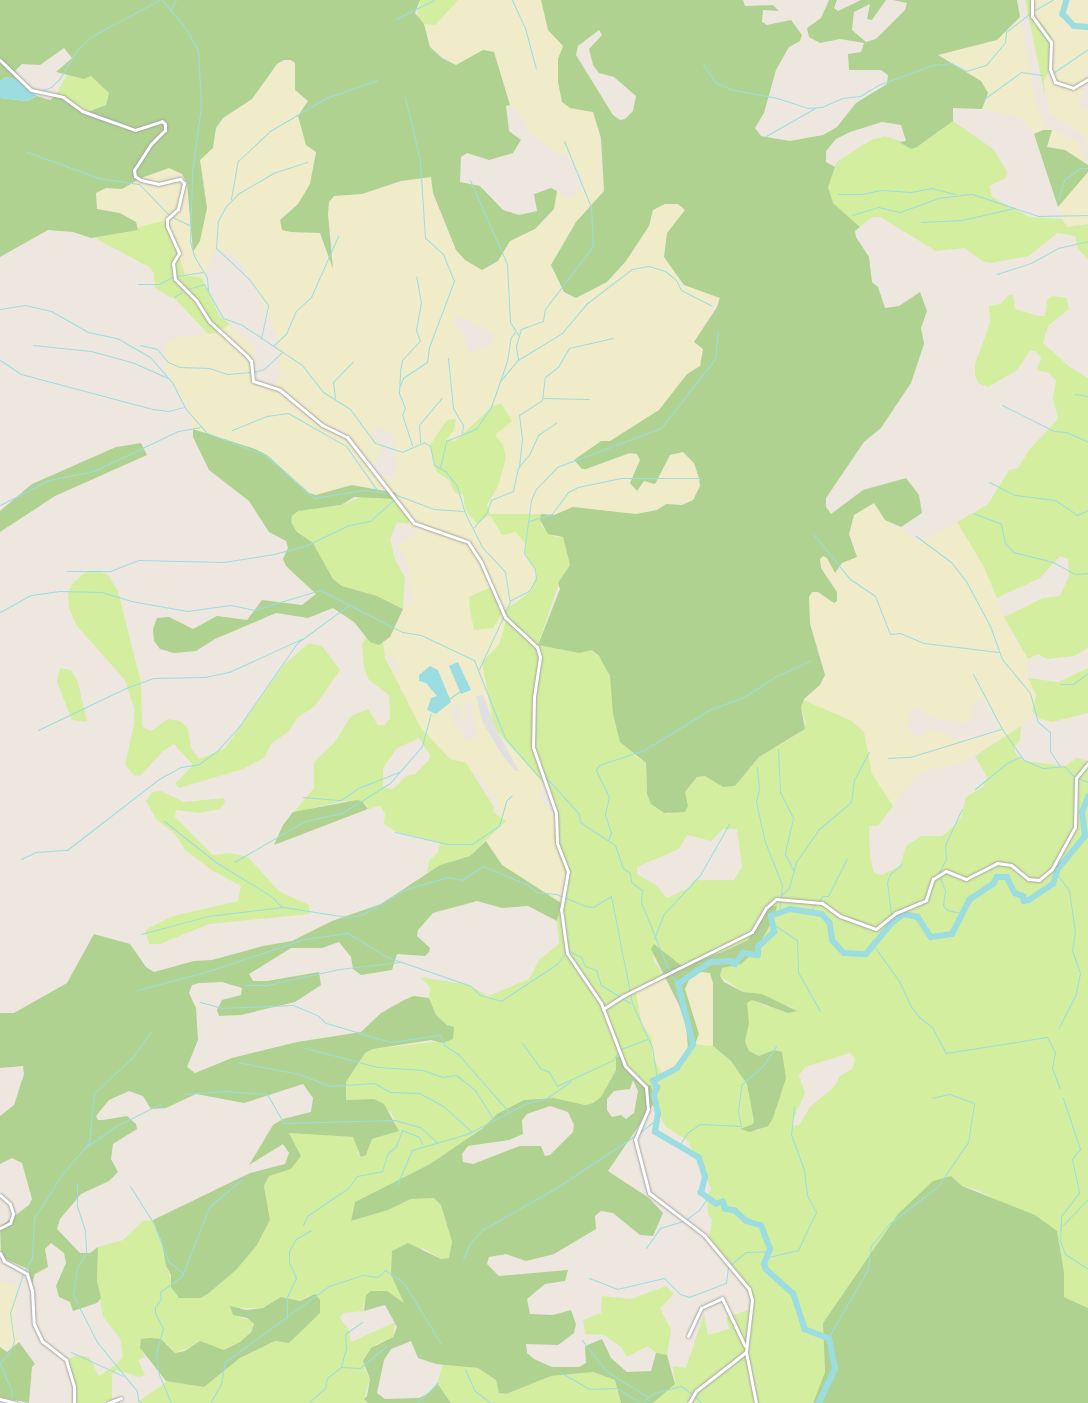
<!DOCTYPE html>
<html>
<head>
<meta charset="utf-8">
<style>
	body { margin:0 }
	#map { position:relative; width:1088px; height:1403px; overflow:hidden; background:#eee7e0; font-family:Karla,sans-serif }
	div>[style] { position:absolute }
	.farmland>* { inset:0; background:#f0ecc9 }
	.grass>* { inset:0; background:#d4eea0 }
	.forest>* { inset:0; background:#afd290 }
	.parking>* { inset:0; background:#e0e0e0 }
	.water>* { inset:0; background:#9bdde1 }
	.stream>* { height:1px; margin:-0.5px; padding:0 0.5px; transform-origin:0.5px; border-radius:0.5px; background:#9bdde1 }
	.river>* { height:5.5px; margin:-2.75px; padding:0 2.75px; transform-origin:2.75px; border-radius:2.75px; background:#9bdde1 }
	.roads { filter:drop-shadow(0 0 1px #a3a3a3) drop-shadow(0 0 1px #a3a3a3) }
	.minor>* { height:3px; margin:-1.5px; padding:0 1.5px; transform-origin:1.5px; border-radius:1.5px; background:#fff }
	span { translate:-50% -50%; white-space:nowrap; text-align:center; line-height:1.15; -webkit-text-stroke:4px #fff; paint-order:stroke }
</style>
</head>
<body>
<div id="map">
	<div class="farmland">
		<i style="clip-path:polygon(evenodd,458px 0,541px 0,548px 30px,563px 46px,570px 108px,593px 112px,598px 122px,604px 192px,576px 222px,551px 265px,565px 294px,576px 298px,607px 282px,626px 261px,649px 226px,653px 210px,665px 204px,678px 204px,686px 210px,667px 233px,664px 257px,680px 281px,720px 298px,694px 341px,703px 349px,700px 366px,687px 374px,659px 410px,610px 441px,601px 441px,574px 461px,595px 467px,630px 453px,637px 454px,640px 460px,633px 474px,637px 491px,644px 481px,661px 473px,670px 455px,683px 452px,694px 463px,700px 478px,700px 486px,693px 500px,636px 514px,573px 507px,554px 515px,490px 515px,502px 535px,516px 531px,526px 545px,525px 553px,537px 573px,530px 591px,503px 610px,531px 759px,543px 789px,539px 796px,557px 820px,553px 837px,566px 877px,561px 903px,509px 870px,497px 858px,486px 841px,505px 821px,497px 813px,498px 805px,476px 772px,472px 774px,466px 763px,450px 759px,421px 728px,387px 661px,395px 671px,400px 667px,391px 654px,386px 657px,383px 642px,390px 637px,403px 609px,412px 600px,408px 563px,397px 544px,418px 533px,408px 524px,396px 493px,339px 488px,316px 495px,309px 493px,267px 455px,193px 429px,191px 416px,165px 367px,165px 343px,178px 337px,216px 333px,229px 324px,255px 348px,250px 380px,274px 385px,280px 378px,278px 342px,272px 323px,240px 260px,223px 250px,215px 251px,202px 278px,188px 278px,163px 221px,138px 230px,114px 211px,97px 209px,94px 198px,98px 190px,127px 187px,141px 178px,169px 168px,176px 169px,182px 174px,190px 195px,189px 221px,193px 251px,200px 241px,207px 208px,200px 160px,213px 148px,216px 128px,223px 118px,252px 99px,277px 64px,292px 60px,295px 64px,294px 82px,309px 101px,298px 116px,306px 145px,316px 152px,310px 184px,298px 204px,289px 210px,291px 232px,320px 233px,331px 267px,334px 248px,328px 214px,329px 202px,334px 196px,362px 194px,425px 175px,431px 177px,433px 193px,456px 250px,476px 268px,488px 269px,498px 261px,509px 241px,535px 229px,548px 219px,557px 191px,565px 198px,574px 196px,582px 189px,583px 178px,568px 156px,559px 154px,531px 134px,516px 109px,510px 105px,494px 52px,483px 51px,456px 65px,430px 47px,424px 24px,435px 25px,458px 0,456px 315px,494px 333px,494px 343px,474px 352px,467px 350px,465px 337px,453px 323px,456px 315px,458px 0,501px 403px,506px 428px,496px 430px,494px 437px,498px 486px,477px 523px,465px 509px,463px 494px,455px 493px,450px 480px,436px 471px,430px 445px,447px 419px,454px 430px,446px 440px,455px 441px,493px 406px,501px 403px,458px 0,375px 426px,394px 435px,397px 471px,395px 477px,377px 475px,373px 466px,380px 452px,380px 443px,370px 437px,375px 426px,458px 0,458px 662px,470px 689px,470px 690px,449px 666px,458px 662px,458px 0,430px 666px,438px 670px,451px 702px,436px 714px,428px 708px,431px 698px,438px 696px,426px 683px,421px 682px,420px 674px,430px 666px,458px 0,483px 695px,497px 731px,518px 771px,514px 771px,502px 755px,483px 723px,476px 696px,483px 695px,458px 0,471px 701px,477px 739px,464px 741px,462px 729px,454px 728px,451px 705px,461px 706px,461px 719px,467px 718px,463px 703px,471px 701px)"></i>
		<i style="clip-path:polygon(1034px 0,1088px 0,1088px 65px,1078px 107px,1088px 110px,1088px 147px,1083px 135px,1049px 114px,1044px 81px,1052px 63px,1052px 37px,1033px 12px)"></i>
		<i style="clip-path:polygon(1020px 17px,1036px 104px,1046px 127px,1051px 129px,1034px 134px,1020px 117px,982px 109px,987px 98px,981px 81px,938px 56px,1009px 31px)"></i>
		<i style="clip-path:polygon(1052px 130px,1077px 141px,1086px 162px,1055px 146px,1047px 147px)"></i>
		<i style="clip-path:polygon(1088px 172px,1088px 224px,1067px 227px,1058px 207px)"></i>
		<i style="clip-path:polygon(evenodd,874px 503px,892px 525px,901px 527px,918px 543px,957px 522px,984px 567px,1010px 631px,1028px 659px,1028px 678px,1036px 695px,1030px 720px,960px 764px,930px 769px,913px 779px,893px 806px,872px 774px,861px 726px,803px 700px,820px 685px,824px 667px,810px 624px,809px 597px,812px 592px,818px 592px,834px 603px,837px 601px,837px 592px,821px 568px,820px 559px,823px 556px,827px 558px,839px 572px,855px 546px,849px 534px,854px 515px,874px 503px,979px 699px,986px 703px,999px 723px,995px 731px,965px 739px,953px 738px,938px 730px,930px 730px,919px 737px,908px 732px,908px 716px,912px 710px,920px 709px,936px 719px,966px 723px,972px 717px,972px 704px,979px 699px)"></i>
		<i style="clip-path:polygon(701px 972px,710px 973px,713px 983px,713px 1046px,695px 1044px,699px 1034px,685px 990px,689px 980px)"></i>
		<i style="clip-path:polygon(663px 975px,686px 1026px,688px 1048px,675px 1072px,664px 1078px,652px 1055px,652px 1038px,642px 1025px,635px 988px)"></i>
		<i style="clip-path:polygon(0 1282px,18px 1285px,14px 1322px,19px 1342px,7px 1352px,0 1347px)"></i>
	</div>
	<div class="grass">
		<i style="clip-path:polygon(420px 0,458px 0,435px 25px,424px 24px,417px 16px)"></i>
		<i style="clip-path:polygon(1025px 0,1034px 0,1033px 12px,1052px 37px,1052px 63px,1044px 81px,1045px 96px)"></i>
		<i style="clip-path:polygon(67px 75px,84px 79px,91px 76px,109px 93px,106px 105px,85px 113px,55px 96px)"></i>
		<i style="clip-path:polygon(953px 121px,993px 149px,1007px 171px,1006px 178px,989px 186px,992px 197px,1030px 217px,1062px 219px,1067px 227px,1088px 224px,1088px 259px,1078px 249px,1075px 236px,1057px 233px,1029px 256px,991px 263px,982px 261px,965px 248px,936px 251px,880px 217px,872px 217px,860px 227px,833px 203px,828px 187px,831px 173px,838px 161px,871px 140px,885px 136px,917px 147px)"></i>
		<i style="clip-path:polygon(163px 221px,168px 223px,185px 275px,202px 278px,220px 317px,230px 324px,216px 333px,208px 334px,176px 300px,155px 288px,154px 273px,149px 267px,95px 238px)"></i>
		<i style="clip-path:polygon(1009px 295px,1013px 295px,1015px 309px,1038px 316px,1045px 316px,1047px 300px,1052px 296px,1067px 298px,1069px 309px,1048px 326px,1043px 343px,1070px 367px,1088px 378px,1088px 648px,1074px 656px,1047px 659px,1038px 654px,1028px 659px,1004px 617px,1043px 598px,1060px 596px,1069px 576px,1068px 559px,1060px 556px,1040px 578px,997px 598px,984px 567px,957px 522px,988px 504px,1009px 470px,1018px 468px,1029px 450px,1058px 419px,1053px 398px,1056px 381px,1049px 373px,1037px 370px,1041px 357px,1035px 351px,1030px 351px,1017px 370px,988px 387px,978px 383px,975px 375px,975px 364px,990px 323px,989px 306px,1000px 304px)"></i>
		<i style="clip-path:polygon(evenodd,501px 403px,512px 421px,495px 435px,503px 445px,506px 458px,498px 486px,487px 505px,490px 514px,541px 514px,541px 526px,556px 537px,563px 537px,570px 565px,560px 580px,538px 645px,579px 653px,592px 650px,605px 663px,613px 687px,613px 714px,634px 755px,646px 763px,647px 794px,660px 811px,669px 814px,697px 777px,705px 776px,723px 787px,735px 786px,759px 757px,801px 732px,806px 723px,801px 707px,803px 700px,850px 720px,864px 732px,872px 774px,893px 806px,878px 826px,869px 826px,870px 858px,874px 873px,882px 875px,900px 866px,906px 846px,921px 836px,942px 836px,955px 825px,961px 817px,966px 797px,983px 787px,987px 777px,975px 756px,1021px 726px,1020px 740px,1014px 747px,1016px 754px,1025px 761px,1065px 766px,1077px 758px,1088px 761px,1088px 1308px,1064px 1297px,1064px 1272px,1057px 1231px,977px 1190px,962px 1186px,951px 1176px,844px 1293px,823px 1323px,825px 1372px,813px 1403px,653px 1403px,675px 1384px,673px 1366px,686px 1368px,704px 1314px,708px 1335px,729px 1329px,726px 1317px,749px 1310px,750px 1296px,709px 1238px,712px 1219px,708px 1214px,707px 1196px,711px 1189px,703px 1169px,687px 1140px,666px 1127px,657px 1111px,651px 1086px,645px 1086px,617px 1061px,616px 1070px,601px 1097px,593px 1103px,585px 1105px,554px 1098px,524px 1100px,497px 1114px,483px 1128px,430px 1164px,355px 1202px,351px 1221px,388px 1210px,411px 1199px,434px 1198px,441px 1205px,452px 1242px,450px 1258px,441px 1259px,423px 1248px,391px 1275px,405px 1304px,387px 1291px,363px 1304px,364px 1311px,343px 1313px,340px 1318px,349px 1330px,351px 1342px,395px 1322px,393px 1337px,376px 1344px,364px 1367px,370px 1379px,364px 1399px,368px 1403px,137px 1403px,167px 1381px,204px 1387px,240px 1358px,275px 1341px,289px 1343px,318px 1315px,309px 1295px,300px 1301px,281px 1297px,263px 1308px,240px 1308px,239px 1317px,252px 1321px,253px 1329px,240px 1342px,224px 1350px,191px 1347px,175px 1353px,166px 1343px,140px 1348px,145px 1357px,138px 1360px,145px 1375px,139px 1377px,117px 1370px,112px 1374px,112px 1399px,103px 1403px,75px 1403px,75px 1387px,67px 1360px,77px 1355px,89px 1357px,99px 1376px,118px 1363px,123px 1356px,120px 1338px,103px 1317px,97px 1281px,98px 1247px,123px 1240px,143px 1221px,153px 1220px,162px 1243px,166px 1266px,179px 1298px,201px 1298px,209px 1293px,236px 1270px,257px 1245px,270px 1220px,264px 1186px,269px 1176px,291px 1169px,301px 1156px,289px 1133px,353px 1137px,358px 1145px,358px 1154px,366px 1155px,372px 1139px,399px 1131px,391px 1112px,364px 1099px,346px 1100px,346px 1082px,365px 1053px,373px 1049px,451px 1040px,447px 1025px,436px 1015px,429px 998px,430px 987px,420px 977px,469px 985px,488px 996px,529px 979px,539px 960px,559px 944px,557px 921px,566px 877px,553px 837px,557px 820px,547px 787px,494px 728px,482px 662px,499px 645px,506px 621px,502px 613px,493px 628px,474px 630px,470px 611px,469px 597px,491px 587px,503px 610px,516px 603px,531px 591px,537px 573px,525px 553px,526px 545px,516px 532px,502px 535px,490px 515px,477px 523px,470px 516px,465px 509px,463px 494px,455px 493px,449px 480px,436px 471px,430px 445px,447px 420px,456px 419px,454px 430px,446px 440px,455px 441px,493px 406px,501px 403px,723px 829px,737px 829px,742px 867px,734px 880px,694px 880px,690px 887px,667px 898px,657px 886px,637px 874px,637px 867px,679px 849px,687px 835px,711px 841px,723px 829px,501px 403px,768px 906px,777px 906px,774px 918px,755px 952px,741px 964px,722px 968px,720px 976px,743px 992px,762px 994px,777px 1003px,795px 1008px,768px 1007px,752px 1000px,747px 1003px,745px 1041px,749px 1051px,759px 1056px,777px 1050px,759px 1131px,741px 1129px,753px 1125px,754px 1121px,748px 1084px,731px 1061px,713px 1046px,689px 1044px,675px 1072px,664px 1078px,652px 1055px,652px 1038px,642px 1025px,635px 988px,664px 976px,653px 959px,658px 947px,682px 966px,725px 951px,748px 940px,768px 906px,501px 403px,850px 1053px,855px 1059px,852px 1069px,840px 1076px,834px 1087px,810px 1107px,799px 1125px,793px 1126px,792px 1122px,805px 1093px,799px 1075px,805px 1067px,850px 1053px)"></i>
		<i style="clip-path:polygon(364px 496px,397px 497px,409px 519px,408px 524px,397px 522px,390px 539px,395px 559px,405px 578px,403px 609px,377px 596px,342px 586px,333px 579px,313px 543px,297px 532px,291px 522px,292px 516px,297px 511px,341px 505px)"></i>
		<i style="clip-path:polygon(87px 571px,98px 571px,108px 575px,118px 591px,141px 682px,142px 727px,151px 731px,168px 719px,180px 721px,188px 729px,191px 748px,199px 759px,225px 748px,284px 665px,309px 643px,322px 646px,340px 670px,315px 706px,297px 718px,289px 731px,271px 744px,264px 758px,243px 769px,179px 788px,175px 784px,193px 765px,174px 744px,163px 751px,140px 776px,134px 775px,125px 765px,134px 724px,134px 708px,125px 680px,77px 626px,69px 609px,68px 593px,72px 584px)"></i>
		<i style="clip-path:polygon(evenodd,366px 637px,370px 642px,383px 642px,385px 658px,421px 728px,450px 759px,466px 763px,494px 807px,493px 812px,506px 821px,470px 856px,440px 865px,427px 873px,429px 861px,438px 852px,440px 842px,396px 832px,384px 824px,385px 813px,380px 806px,368px 809px,367px 804px,344px 801px,294px 812px,314px 788px,314px 762px,334px 743px,351px 716px,368px 709px,378px 725px,385px 725px,390px 718px,389px 695px,369px 680px,364px 668px,362px 644px,366px 637px,419px 738px,430px 755px,429px 760px,415px 774px,406px 776px,393px 789px,383px 788px,383px 768px,397px 748px,419px 738px)"></i>
		<i style="clip-path:polygon(60px 668px,71px 670px,78px 682px,87px 722px,72px 720px,57px 682px)"></i>
		<i style="clip-path:polygon(1088px 668px,1088px 713px,1052px 722px,1040px 719px,1032px 711px,1036px 695px,1028px 678px,1058px 682px)"></i>
		<i style="clip-path:polygon(161px 791px,184px 802px,224px 798px,225px 803px,220px 809px,199px 813px,176px 810px,175px 817px,213px 855px,230px 853px,248px 857px,279px 891px,309px 905px,310px 914px,209px 924px,160px 944px,149px 944px,145px 930px,173px 916px,238px 901px,241px 886px,213px 871px,185px 850px,176px 835px,156px 819px,146px 801px,152px 792px)"></i>
		<i style="clip-path:polygon(666px 1286px,674px 1294px,660px 1308px,671px 1330px,667px 1355px,656px 1353px,648px 1346px,627px 1357px,621px 1347px,604px 1335px,585px 1334px,583px 1320px,601px 1313px,602px 1296px,631px 1299px)"></i>
		<i style="clip-path:polygon(443px 1364px,478px 1368px,496px 1380px,506px 1394px,551px 1376px,593px 1372px,615px 1380px,621px 1403px,451px 1403px,437px 1383px)"></i>
	</div>
	<div class="forest">
		<i style="clip-path:polygon(0 0,420px 0,415px 13px,424px 24px,430px 47px,442px 58px,456px 65px,483px 50px,494px 52px,510px 105px,506px 106px,509px 131px,521px 140px,513px 153px,489px 160px,467px 153px,461px 157px,460px 182px,480px 186px,503px 210px,519px 215px,537px 211px,534px 194px,551px 188px,557px 191px,554px 209px,535px 229px,510px 241px,498px 261px,482px 270px,465px 260px,456px 250px,433px 193px,431px 177px,401px 181px,362px 194px,334px 196px,329px 202px,328px 214px,333px 269px,320px 233px,291px 232px,282px 230px,280px 220px,298px 204px,310px 184px,316px 152px,306px 145px,298px 116px,308px 101px,295px 90px,295px 63px,291px 60px,284px 60px,277px 64px,252px 99px,223px 118px,216px 128px,213px 148px,200px 160px,207px 208px,200px 241px,193px 252px,187px 183px,182px 174px,169px 168px,141px 178px,122px 189px,106px 188px,96px 193px,97px 209px,120px 213px,136px 222px,138px 230px,91px 238px,73px 232px,48px 230px,0 257px,0 98px,28px 101px,37px 96px,50px 100px,58px 94px,85px 113px,106px 105px,109px 93px,91px 76px,84px 79px,56px 72px,72px 58px,64px 48px,40px 65px,22px 64px,15px 71px,22px 81px,6px 77px,0 81px)"></i>
		<i style="clip-path:polygon(evenodd,541px 0,743px 0,745px 6px,773px 5px,779px 11px,763px 10px,762px 22px,767px 25px,791px 20px,802px 35px,800px 41px,789px 47px,776px 70px,764px 113px,755px 128px,761px 136px,790px 141px,823px 135px,837px 127px,856px 103px,887px 84px,888px 75px,881px 70px,849px 70px,848px 54px,861px 52px,864px 43px,840px 39px,820px 43px,809px 37px,807px 28px,821px 18px,829px 0,837px 0,834px 8px,838px 11px,861px 0,886px 0,872px 20px,867px 19px,870px 4px,854px 12px,852px 30px,866px 42px,876px 39px,905px 10px,907px 3px,893px 0,1017px 0,1020px 17px,997px 40px,938px 55px,981px 81px,988px 93px,982px 109px,953px 108px,953px 121px,917px 147px,911px 149px,899px 142px,906px 141px,901px 125px,882px 122px,850px 132px,836px 139px,826px 151px,826px 162px,835px 167px,828px 187px,833px 203px,860px 227px,855px 231px,856px 237px,869px 257px,872px 282px,878px 287px,885px 308px,899px 306px,920px 292px,927px 311px,921px 328px,924px 344px,911px 383px,881px 428px,864px 442px,826px 498px,826px 507px,831px 514px,863px 490px,906px 478px,919px 495px,922px 513px,901px 527px,885px 520px,874px 503px,854px 515px,849px 534px,857px 557px,842px 563px,835px 573px,827px 558px,823px 556px,820px 559px,821px 568px,837px 592px,837px 601px,834px 603px,818px 592px,812px 592px,809px 597px,810px 624px,825px 675px,820px 685px,804px 699px,801px 707px,805px 729px,759px 757px,735px 786px,723px 787px,705px 776px,697px 777px,685px 792px,688px 806px,685px 812px,664px 813px,651px 804px,647px 794px,646px 763px,620px 742px,613px 714px,610px 676px,599px 656px,592px 650px,579px 653px,538px 645px,560px 589px,558px 583px,570px 565px,563px 537px,548px 534px,540px 520px,541px 514px,554px 515px,573px 507px,636px 514px,657px 510px,666px 504px,682px 505px,693px 500px,700px 486px,699px 478px,694px 463px,683px 452px,670px 455px,655px 484px,644px 481px,637px 491px,630px 483px,640px 460px,637px 454px,630px 453px,586px 469px,582px 469px,574px 460px,601px 441px,610px 441px,659px 410px,687px 374px,700px 366px,703px 349px,694px 342px,717px 307px,720px 298px,684px 285px,664px 257px,667px 233px,685px 210px,678px 204px,665px 204px,653px 210px,649px 226px,626px 261px,607px 282px,576px 298px,564px 292px,551px 265px,576px 222px,604px 191px,601px 138px,593px 112px,570px 108px,562px 102px,558px 82px,558px 59px,563px 46px,548px 30px,541px 0,599px 30px,602px 35px,589px 49px,593px 65px,599px 73px,614px 77px,636px 96px,633px 111px,625px 119px,620px 120px,613px 115px,576px 55px,578px 46px,599px 30px)"></i>
		<i style="clip-path:polygon(1043px 130px,1052px 130px,1047px 147px,1065px 150px,1088px 165px,1088px 172px,1058px 207px,1034px 134px)"></i>
		<i style="clip-path:polygon(193px 429px,255px 449px,267px 455px,309px 493px,316px 495px,352px 485px,396px 493px,395px 499px,354px 497px,341px 505px,298px 511px,292px 516px,291px 522px,297px 532px,313px 543px,333px 579px,342px 586px,377px 596px,403px 609px,390px 637px,379px 645px,370px 642px,354px 622px,333px 608px,308px 618px,276px 613px,215px 639px,196px 651px,174px 653px,160px 649px,154px 641px,153px 629px,157px 618px,169px 617px,193px 629px,217px 616px,247px 620px,262px 600px,302px 605px,316px 594px,286px 566px,283px 559px,288px 548px,286px 541px,269px 532px,249px 501px,209px 470px,193px 437px)"></i>
		<i style="clip-path:polygon(141px 443px,147px 455px,55px 496px,0 532px,0 511px,32px 484px,116px 447px)"></i>
		<i style="clip-path:polygon(357px 800px,362px 801px,368px 809px,274px 845px,283px 825px,293px 812px)"></i>
		<i style="clip-path:polygon(486px 841px,502px 865px,561px 903px,557px 921px,528px 906px,502px 908px,477px 901px,433px 913px,418px 930px,417px 936px,430px 948px,429px 952px,425px 956px,397px 954px,392px 970px,361px 975px,353px 969px,351px 957px,339px 942px,322px 948px,291px 948px,249px 974px,253px 981px,267px 981px,319px 972px,321px 985px,295px 1002px,241px 1015px,219px 1016px,217px 1010px,222px 1000px,241px 995px,242px 988px,222px 982px,199px 983px,192px 985px,189px 993px,196px 1008px,198px 1040px,187px 1067px,195px 1073px,232px 1058px,297px 1042px,361px 1032px,381px 1013px,404px 1000px,414px 996px,429px 998px,436px 1015px,447px 1025px,454px 1027px,453px 1039px,443px 1043px,431px 1040px,373px 1049px,365px 1053px,346px 1082px,346px 1100px,374px 1099px,384px 1104px,399px 1131px,372px 1139px,366px 1155px,361px 1157px,353px 1137px,289px 1133px,301px 1156px,291px 1169px,269px 1176px,264px 1186px,270px 1220px,257px 1245px,236px 1270px,209px 1293px,201px 1298px,179px 1298px,171px 1287px,171px 1275px,166px 1266px,162px 1243px,153px 1220px,250px 1173px,285px 1164px,289px 1153px,283px 1144px,249px 1165px,273px 1125px,283px 1119px,311px 1112px,313px 1098px,303px 1084px,244px 1103px,196px 1094px,166px 1108px,151px 1109px,143px 1096px,129px 1091px,109px 1100px,96px 1116px,98px 1120px,103px 1120px,127px 1116px,136px 1124px,137px 1129px,113px 1144px,111px 1159px,118px 1172px,109px 1181px,81px 1194px,60px 1219px,57px 1229px,80px 1253px,90px 1253px,98px 1247px,97px 1281px,101px 1298px,97px 1303px,73px 1311px,70px 1302px,59px 1297px,56px 1286px,66px 1263px,64px 1253px,51px 1243px,45px 1249px,48px 1267px,35px 1274px,32px 1284px,28px 1269px,1px 1257px,0 1227px,29px 1205px,32px 1199px,22px 1163px,12px 1158px,0 1164px,0 1116px,14px 1105px,24px 1074px,23px 1066px,0 1068px,0 1013px,14px 1013px,67px 983px,94px 934px,130px 944px,146px 967px,154px 972px,194px 961px,212px 960px,263px 946px,292px 941px,332px 921px,381px 904px,440px 865px,470px 856px)"></i>
		<i style="clip-path:polygon(768px 906px,777px 906px,774px 918px,755px 952px,741px 964px,722px 968px,720px 976px,724px 982px,743px 992px,762px 994px,797px 1011px,788px 1013px,752px 1000px,747px 1003px,749px 1023px,745px 1041px,749px 1051px,759px 1056px,774px 1050px,782px 1052px,786px 1078px,773px 1118px,768px 1126px,750px 1132px,740px 1129px,753px 1124px,754px 1121px,747px 1084px,731px 1061px,713px 1046px,713px 983px,710px 973px,701px 972px,689px 980px,685px 989px,699px 1034px,695px 1044px,688px 1048px,686px 1026px,679px 1005px,651px 949px,654px 944px,682px 966px,725px 951px,748px 940px)"></i>
		<i style="clip-path:polygon(evenodd,621px 1056px,631px 1074px,645px 1086px,651px 1085px,655px 1102px,608px 1171px,649px 1198px,663px 1213px,653px 1236px,640px 1235px,613px 1213px,601px 1211px,595px 1216px,596px 1229px,554px 1254px,526px 1261px,506px 1254px,489px 1257px,487px 1264px,499px 1276px,568px 1270px,565px 1281px,545px 1284px,527px 1299px,530px 1314px,553px 1315px,571px 1310px,576px 1324px,574px 1333px,558px 1345px,526px 1344px,527px 1353px,534px 1359px,552px 1367px,579px 1367px,586px 1363px,585px 1346px,602px 1339px,611px 1358px,627px 1372px,651px 1371px,656px 1353px,667px 1355px,675px 1384px,653px 1403px,621px 1403px,615px 1380px,593px 1372px,551px 1376px,506px 1394px,499px 1393px,496px 1380px,478px 1368px,436px 1364px,418px 1358px,411px 1341px,391px 1349px,384px 1360px,377px 1393px,385px 1399px,419px 1398px,429px 1393px,437px 1383px,451px 1403px,368px 1403px,364px 1399px,367px 1396px,370px 1379px,363px 1361px,371px 1348px,393px 1337px,397px 1327px,385px 1305px,364px 1311px,366px 1295px,371px 1291px,387px 1291px,404px 1303px,391px 1275px,392px 1251px,408px 1243px,441px 1259px,449px 1258px,452px 1242px,441px 1205px,434px 1198px,411px 1199px,388px 1210px,351px 1221px,355px 1202px,430px 1164px,483px 1128px,497px 1114px,524px 1100px,554px 1098px,585px 1105px,593px 1103px,601px 1097px,616px 1070px,616px 1057px,621px 1056px,633px 1080px,638px 1091px,634px 1113px,626px 1119px,621px 1115px,612px 1117px,607px 1110px,607px 1099px,614px 1091px,630px 1089px,633px 1080px,621px 1056px,550px 1106px,568px 1112px,574px 1125px,573px 1132px,550px 1155px,545px 1156px,541px 1146px,520px 1146px,473px 1164px,463px 1162px,462px 1154px,468px 1146px,509px 1140px,523px 1134px,522px 1120px,527px 1114px,550px 1106px)"></i>
		<i style="clip-path:polygon(951px 1176px,962px 1186px,1035px 1215px,1057px 1231px,1064px 1272px,1064px 1297px,1088px 1308px,1088px 1403px,813px 1403px,825px 1372px,823px 1323px,898px 1214px,933px 1181px)"></i>
		<i style="clip-path:polygon(315px 1294px,320px 1300px,320px 1313px,289px 1343px,275px 1341px,240px 1358px,204px 1387px,166px 1381px,140px 1348px,141px 1339px,150px 1338px,161px 1339px,175px 1353px,185px 1351px,200px 1341px,224px 1350px,240px 1342px,251px 1332px,254px 1324px,247px 1318px,233px 1315px,230px 1306px,246px 1310px,263px 1308px,281px 1297px,300px 1301px)"></i>
		<i style="clip-path:polygon(19px 1342px,35px 1364px,32px 1367px,29px 1403px,0 1397px,0 1347px,7px 1352px)"></i>
	</div>
	<div class="parking">
		<i style="clip-path:polygon(483px 695px,497px 731px,519px 771px,515px 771px,502px 755px,483px 723px,476px 696px)"></i>
	</div>
	<div class="water">
		<i style="clip-path:polygon(6px 77px,19px 80px,37px 96px,28px 101px,0 98px,0 81px)"></i>
		<i style="clip-path:polygon(458px 662px,471px 690px,461px 694px,449px 666px)"></i>
		<i style="clip-path:polygon(430px 666px,438px 670px,451px 702px,436px 714px,427px 710px,431px 698px,437px 696px,426px 683px,419px 681px,419px 675px)"></i>
	</div>
	<div class="stream">
		<i style="left:162px;top:0;width:35px;rotate:50deg"></i>
		<i style="left:185px;top:27px;width:26px;rotate:61deg"></i>
		<i style="left:198px;top:50px;width:56px;rotate:86.9deg"></i>
		<i style="left:201px;top:106px;width:68px;rotate:97.7deg"></i>
		<i style="left:192px;top:173px;width:68px;rotate:91.7deg"></i>
		<i style="left:190px;top:241px;width:16px;rotate:75deg"></i>
		<i style="left:194px;top:256px;width:26px;rotate:59deg"></i>
		<i style="left:207px;top:278px;width:12px;rotate:85deg"></i>
		<i style="left:512px;top:0;width:31px;rotate:65deg"></i>
		<i style="left:525px;top:28px;width:42px;rotate:75deg"></i>
		<i style="left:171px;top:9px;width:10px;rotate:-61deg"></i>
		<i style="left:1035px;top:10px;width:20px;rotate:-30deg"></i>
		<i style="left:396px;top:19px;width:42px;rotate:-26.6deg"></i>
		<i style="left:703px;top:64px;width:22px;rotate:56deg"></i>
		<i style="left:715px;top:82px;width:17px;rotate:25deg"></i>
		<i style="left:730px;top:89px;width:48px;rotate:10.8deg"></i>
		<i style="left:777px;top:98px;width:32px;rotate:18deg"></i>
		<i style="left:807px;top:108px;width:15px;rotate:-4deg"></i>
		<i style="left:822px;top:107px;width:22px;rotate:-24deg"></i>
		<i style="left:842px;top:98px;width:18px;rotate:-6deg"></i>
		<i style="left:860px;top:96px;width:21px;rotate:-31deg"></i>
		<i style="left:878px;top:85px;width:59px;rotate:-20deg"></i>
		<i style="left:933px;top:65px;width:18px;rotate:-6deg"></i>
		<i style="left:951px;top:63px;width:17px;rotate:28deg"></i>
		<i style="left:966px;top:71px;width:21px;rotate:-17deg"></i>
		<i style="left:986px;top:65px;width:30px;rotate:-50deg"></i>
		<i style="left:1005px;top:42px;width:10px;rotate:-84deg"></i>
		<i style="left:1006px;top:32px;width:31px;rotate:-38deg"></i>
		<i style="left:1053px;top:73px;width:42px;rotate:-34.4deg"></i>
		<i style="left:40px;top:91px;width:12px;rotate:-20deg"></i>
		<i style="left:51px;top:87px;width:13px;rotate:-45deg"></i>
		<i style="left:60px;top:78px;width:31px;rotate:-59deg"></i>
		<i style="left:76px;top:51px;width:22px;rotate:-43deg"></i>
		<i style="left:92px;top:36px;width:76px;rotate:-28.2deg"></i>
		<i style="left:984px;top:99px;width:46px;rotate:-36.1deg"></i>
		<i style="left:1021px;top:72px;width:21px;rotate:8deg"></i>
		<i style="left:766px;top:136px;width:56px;rotate:-29.7deg"></i>
		<i style="left:27px;top:152px;width:77px;rotate:19.9deg"></i>
		<i style="left:99px;top:178px;width:40px;rotate:8.5deg"></i>
		<i style="left:139px;top:184px;width:42px;rotate:46deg"></i>
		<i style="left:470px;top:180px;width:92px;rotate:66.2deg"></i>
		<i style="left:507px;top:264px;width:58px;rotate:87deg"></i>
		<i style="left:510px;top:322px;width:15px;rotate:58deg"></i>
		<i style="left:838px;top:194px;width:24px"></i>
		<i style="left:862px;top:194px;width:19px;rotate:-12deg"></i>
		<i style="left:881px;top:190px;width:30px;rotate:4deg"></i>
		<i style="left:911px;top:192px;width:20px;rotate:-11deg"></i>
		<i style="left:931px;top:188px;width:25px;rotate:14deg"></i>
		<i style="left:231px;top:199px;width:39px;rotate:-80deg"></i>
		<i style="left:238px;top:161px;width:44px;rotate:-43.2deg"></i>
		<i style="left:270px;top:131px;width:65px;rotate:-30.5deg"></i>
		<i style="left:326px;top:98px;width:54px;rotate:-19.4deg"></i>
		<i style="left:1058px;top:200px;width:21px;rotate:-73deg"></i>
		<i style="left:1064px;top:180px;width:20px;rotate:-37deg"></i>
		<i style="left:1080px;top:168px;width:8px"></i>
		<i style="left:852px;top:215px;width:27px;rotate:-17deg"></i>
		<i style="left:878px;top:207px;width:23px;rotate:13deg"></i>
		<i style="left:900px;top:212px;width:40px;rotate:-20.2deg"></i>
		<i style="left:938px;top:198px;width:34px;rotate:-7deg"></i>
		<i style="left:972px;top:194px;width:70px;rotate:18.4deg"></i>
		<i style="left:1038px;top:216px;width:50px;rotate:-1.1deg"></i>
		<i style="left:172px;top:217px;width:19px;rotate:25deg"></i>
		<i style="left:921px;top:222px;width:41px;rotate:-2.8deg"></i>
		<i style="left:962px;top:220px;width:53px;rotate:-13deg"></i>
		<i style="left:997px;top:274px;width:36px;rotate:-18deg"></i>
		<i style="left:1031px;top:263px;width:31px;rotate:-29deg"></i>
		<i style="left:1058px;top:248px;width:31px;rotate:-13deg"></i>
		<i style="left:177px;top:276px;width:26px;rotate:-9deg"></i>
		<i style="left:138px;top:284px;width:21px"></i>
		<i style="left:159px;top:284px;width:17px;rotate:-28deg"></i>
		<i style="left:188px;top:289px;width:17px;rotate:-17deg"></i>
		<i style="left:204px;top:284px;width:39px;rotate:61deg"></i>
		<i style="left:223px;top:318px;width:20px;rotate:20deg"></i>
		<i style="left:242px;top:325px;width:72px;rotate:33.7deg"></i>
		<i style="left:302px;top:365px;width:34px;rotate:52deg"></i>
		<i style="left:323px;top:392px;width:32px;rotate:32deg"></i>
		<i style="left:350px;top:409px;width:42px;rotate:53.7deg"></i>
		<i style="left:375px;top:443px;width:28px;rotate:18deg"></i>
		<i style="left:402px;top:452px;width:24px;rotate:-24deg"></i>
		<i style="left:424px;top:442px;width:7px;rotate:34deg"></i>
		<i style="left:430px;top:446px;width:19px;rotate:78deg"></i>
		<i style="left:434px;top:465px;width:13px;rotate:29deg"></i>
		<i style="left:445px;top:471px;width:19px;rotate:51deg"></i>
		<i style="left:457px;top:486px;width:26px;rotate:74deg"></i>
		<i style="left:464px;top:511px;width:40px;rotate:63.4deg"></i>
		<i style="left:482px;top:547px;width:34px;rotate:47deg"></i>
		<i style="left:505px;top:572px;width:30px;rotate:81deg"></i>
		<i style="left:510px;top:602px;width:74px;rotate:114.8deg"></i>
		<i style="left:174px;top:297px;width:9px;rotate:-32deg"></i>
		<i style="left:0;top:309px;width:25px;rotate:-9deg"></i>
		<i style="left:25px;top:305px;width:27px;rotate:13deg"></i>
		<i style="left:51px;top:311px;width:43px;rotate:29.6deg"></i>
		<i style="left:88px;top:332px;width:30px;rotate:12deg"></i>
		<i style="left:117px;top:338px;width:38px;rotate:30deg"></i>
		<i style="left:150px;top:357px;width:33px;rotate:49deg"></i>
		<i style="left:172px;top:382px;width:29px;rotate:63deg"></i>
		<i style="left:185px;top:408px;width:33px;rotate:49deg"></i>
		<i style="left:207px;top:433px;width:62px;rotate:20.8deg"></i>
		<i style="left:265px;top:455px;width:65px;rotate:41.3deg"></i>
		<i style="left:314px;top:498px;width:50px;rotate:-9.3deg"></i>
		<i style="left:363px;top:490px;width:25px;rotate:7deg"></i>
		<i style="left:261px;top:339px;width:35px;rotate:-78deg"></i>
		<i style="left:268px;top:305px;width:31px;rotate:-126deg"></i>
		<i style="left:250px;top:280px;width:47px;rotate:-136.7deg"></i>
		<i style="left:216px;top:248px;width:27px;rotate:-86deg"></i>
		<i style="left:218px;top:221px;width:17px;rotate:-62deg"></i>
		<i style="left:226px;top:206px;width:18px;rotate:-45deg"></i>
		<i style="left:239px;top:193px;width:39px;rotate:-30deg"></i>
		<i style="left:273px;top:173px;width:36px;rotate:-18deg"></i>
		<i style="left:33px;top:345px;width:58px;rotate:5.9deg"></i>
		<i style="left:91px;top:351px;width:45px;rotate:15.6deg"></i>
		<i style="left:134px;top:363px;width:37px;rotate:24deg"></i>
		<i style="left:140px;top:345px;width:17px;rotate:13deg"></i>
		<i style="left:157px;top:349px;width:17px;rotate:50deg"></i>
		<i style="left:168px;top:362px;width:13px;rotate:23deg"></i>
		<i style="left:180px;top:367px;width:29px;rotate:2deg"></i>
		<i style="left:209px;top:368px;width:20px;rotate:18deg"></i>
		<i style="left:228px;top:374px;width:22px;rotate:-5deg"></i>
		<i style="left:273px;top:346px;width:18px;rotate:-43deg"></i>
		<i style="left:286px;top:334px;width:25px;rotate:-67deg"></i>
		<i style="left:296px;top:311px;width:21px;rotate:-43deg"></i>
		<i style="left:311px;top:297px;width:67px;rotate:-66.1deg"></i>
		<i style="left:448px;top:358px;width:50px;rotate:84.3deg"></i>
		<i style="left:453px;top:408px;width:20px;rotate:60deg"></i>
		<i style="left:463px;top:425px;width:8px;rotate:97deg"></i>
		<i style="left:518px;top:359px;width:13px;rotate:-99deg"></i>
		<i style="left:516px;top:346px;width:18px;rotate:-74deg"></i>
		<i style="left:521px;top:329px;width:23px;rotate:-20deg"></i>
		<i style="left:543px;top:321px;width:12px;rotate:-81deg"></i>
		<i style="left:545px;top:309px;width:79px;rotate:-52.7deg"></i>
		<i style="left:593px;top:246px;width:39px;rotate:-93deg"></i>
		<i style="left:591px;top:207px;width:71px;rotate:-112.2deg"></i>
		<i style="left:0;top:360px;width:25px;rotate:34deg"></i>
		<i style="left:21px;top:374px;width:137px;rotate:14.9deg"></i>
		<i style="left:153px;top:409px;width:15px;rotate:8deg"></i>
		<i style="left:168px;top:411px;width:16px;rotate:-14deg"></i>
		<i style="left:253px;top:372px;width:11px;rotate:-15deg"></i>
		<i style="left:264px;top:369px;width:25px;rotate:-43deg"></i>
		<i style="left:501px;top:380px;width:26px;rotate:-50deg"></i>
		<i style="left:518px;top:360px;width:52px;rotate:-31.5deg"></i>
		<i style="left:562px;top:333px;width:38px;rotate:-50deg"></i>
		<i style="left:586px;top:304px;width:58px;rotate:-37.3deg"></i>
		<i style="left:632px;top:269px;width:17px;rotate:-10deg"></i>
		<i style="left:649px;top:266px;width:17px;rotate:17deg"></i>
		<i style="left:665px;top:271px;width:14px;rotate:39deg"></i>
		<i style="left:676px;top:280px;width:11px;rotate:63deg"></i>
		<i style="left:681px;top:290px;width:34px;rotate:27deg"></i>
		<i style="left:400px;top:386px;width:9px;rotate:-69deg"></i>
		<i style="left:403px;top:378px;width:29px;rotate:-34deg"></i>
		<i style="left:427px;top:362px;width:15px;rotate:-82deg"></i>
		<i style="left:429px;top:347px;width:71px;rotate:-69.3deg"></i>
		<i style="left:454px;top:281px;width:29px;rotate:-112deg"></i>
		<i style="left:443px;top:254px;width:24px;rotate:-138deg"></i>
		<i style="left:425px;top:238px;width:78px;rotate:-93.7deg"></i>
		<i style="left:420px;top:160px;width:65px;rotate:-103.4deg"></i>
		<i style="left:1075px;top:394px;width:13px;rotate:9deg"></i>
		<i style="left:335px;top:398px;width:16px;rotate:-97deg"></i>
		<i style="left:333px;top:382px;width:28px;rotate:-46deg"></i>
		<i style="left:543px;top:398px;width:46px;rotate:1.2deg"></i>
		<i style="left:1002px;top:405px;width:58px;rotate:26.6deg"></i>
		<i style="left:1054px;top:431px;width:12px;rotate:5deg"></i>
		<i style="left:1066px;top:432px;width:24px;rotate:24deg"></i>
		<i style="left:232px;top:430px;width:38px;rotate:-22deg"></i>
		<i style="left:267px;top:416px;width:21px;rotate:-8deg"></i>
		<i style="left:288px;top:413px;width:67px;rotate:29.6deg"></i>
		<i style="left:346px;top:446px;width:54px;rotate:54.8deg"></i>
		<i style="left:420px;top:442px;width:17px;rotate:-93deg"></i>
		<i style="left:419px;top:425px;width:35px;rotate:-50deg"></i>
		<i style="left:412px;top:445px;width:32px;rotate:-108deg"></i>
		<i style="left:402px;top:415px;width:8px;rotate:-67deg"></i>
		<i style="left:405px;top:408px;width:16px;rotate:-112deg"></i>
		<i style="left:399px;top:393px;width:22px;rotate:-87deg"></i>
		<i style="left:400px;top:371px;width:11px;rotate:-80deg"></i>
		<i style="left:402px;top:360px;width:26px;rotate:-47deg"></i>
		<i style="left:420px;top:341px;width:12px;rotate:-110deg"></i>
		<i style="left:416px;top:330px;width:27px;rotate:-80deg"></i>
		<i style="left:421px;top:303px;width:27px;rotate:-100deg"></i>
		<i style="left:519px;top:467px;width:28px;rotate:-84deg"></i>
		<i style="left:522px;top:439px;width:24px;rotate:-97deg"></i>
		<i style="left:519px;top:415px;width:27px;rotate:-33deg"></i>
		<i style="left:542px;top:400px;width:23px;rotate:-83deg"></i>
		<i style="left:545px;top:377px;width:16px;rotate:-38deg"></i>
		<i style="left:558px;top:367px;width:22px;rotate:-60deg"></i>
		<i style="left:569px;top:348px;width:45px;rotate:-12.8deg"></i>
		<i style="left:440px;top:468px;width:28px;rotate:-77deg"></i>
		<i style="left:446px;top:441px;width:32px;rotate:-22deg"></i>
		<i style="left:476px;top:429px;width:27px;rotate:-56deg"></i>
		<i style="left:491px;top:407px;width:49px;rotate:-70.8deg"></i>
		<i style="left:507px;top:361px;width:24px;rotate:-81deg"></i>
		<i style="left:511px;top:337px;width:6px;rotate:-51deg"></i>
		<i style="left:989px;top:482px;width:29px;rotate:27deg"></i>
		<i style="left:1015px;top:495px;width:40px;rotate:7.1deg"></i>
		<i style="left:1055px;top:500px;width:27px;rotate:34deg"></i>
		<i style="left:1077px;top:515px;width:12px;rotate:-24deg"></i>
		<i style="left:394px;top:494px;width:43px;rotate:20.6deg"></i>
		<i style="left:434px;top:509px;width:29px;rotate:4deg"></i>
		<i style="left:0;top:505px;width:55px;rotate:-27deg"></i>
		<i style="left:49px;top:480px;width:46px;rotate:-11.3deg"></i>
		<i style="left:94px;top:471px;width:93px;rotate:-25.5deg"></i>
		<i style="left:178px;top:431px;width:22px;rotate:-10deg"></i>
		<i style="left:973px;top:513px;width:30px;rotate:21deg"></i>
		<i style="left:1001px;top:524px;width:19px;rotate:78deg"></i>
		<i style="left:1005px;top:543px;width:12px;rotate:48deg"></i>
		<i style="left:1013px;top:552px;width:41px;rotate:14deg"></i>
		<i style="left:1053px;top:562px;width:25px;rotate:29deg"></i>
		<i style="left:1075px;top:574px;width:13px;rotate:-4deg"></i>
		<i style="left:529px;top:521px;width:24px;rotate:-17deg"></i>
		<i style="left:552px;top:514px;width:27px;rotate:-54deg"></i>
		<i style="left:568px;top:492px;width:11px;rotate:-27deg"></i>
		<i style="left:578px;top:487px;width:44px;rotate:-11.8deg"></i>
		<i style="left:621px;top:478px;width:80px"></i>
		<i style="left:474px;top:527px;width:20px;rotate:-49deg"></i>
		<i style="left:487px;top:512px;width:13px;rotate:-72deg"></i>
		<i style="left:491px;top:500px;width:24px;rotate:-22deg"></i>
		<i style="left:513px;top:491px;width:24px;rotate:-78deg"></i>
		<i style="left:518px;top:468px;width:19px;rotate:-51deg"></i>
		<i style="left:530px;top:453px;width:20px;rotate:-66deg"></i>
		<i style="left:538px;top:435px;width:22px;rotate:-34deg"></i>
		<i style="left:813px;top:534px;width:58px;rotate:50.6deg"></i>
		<i style="left:850px;top:579px;width:30px;rotate:34deg"></i>
		<i style="left:875px;top:596px;width:41px;rotate:68.5deg"></i>
		<i style="left:890px;top:634px;width:10px;rotate:-6deg"></i>
		<i style="left:900px;top:633px;width:26px;rotate:23deg"></i>
		<i style="left:924px;top:643px;width:75px;rotate:6.9deg"></i>
		<i style="left:916px;top:536px;width:44px;rotate:36.6deg"></i>
		<i style="left:951px;top:562px;width:24px;rotate:52deg"></i>
		<i style="left:966px;top:581px;width:51px;rotate:61.9deg"></i>
		<i style="left:990px;top:626px;width:35px;rotate:70deg"></i>
		<i style="left:1002px;top:659px;width:44px;rotate:50.5deg"></i>
		<i style="left:1030px;top:693px;width:30px;rotate:75deg"></i>
		<i style="left:1038px;top:722px;width:16px;rotate:40deg"></i>
		<i style="left:1050px;top:732px;width:19px;rotate:90deg"></i>
		<i style="left:1050px;top:751px;width:17px;rotate:57deg"></i>
		<i style="left:67px;top:571px;width:43px"></i>
		<i style="left:110px;top:571px;width:30px;rotate:-21deg"></i>
		<i style="left:138px;top:560px;width:85px;rotate:1.3deg"></i>
		<i style="left:223px;top:562px;width:52px;rotate:-8.9deg"></i>
		<i style="left:274px;top:554px;width:34px;rotate:-15deg"></i>
		<i style="left:307px;top:545px;width:47px;rotate:-25.5deg"></i>
		<i style="left:349px;top:525px;width:21px;rotate:-11deg"></i>
		<i style="left:370px;top:521px;width:31px;rotate:-42deg"></i>
		<i style="left:511px;top:600px;width:20px;rotate:-27deg"></i>
		<i style="left:529px;top:591px;width:14px;rotate:-60deg"></i>
		<i style="left:536px;top:579px;width:10px;rotate:-96deg"></i>
		<i style="left:535px;top:569px;width:19px;rotate:-125deg"></i>
		<i style="left:524px;top:553px;width:53px;rotate:-82.5deg"></i>
		<i style="left:531px;top:500px;width:12px;rotate:-66deg"></i>
		<i style="left:536px;top:489px;width:30px;rotate:-46deg"></i>
		<i style="left:557px;top:467px;width:111px;rotate:-20.6deg"></i>
		<i style="left:661px;top:428px;width:88px;rotate:-52deg"></i>
		<i style="left:715px;top:359px;width:28px;rotate:-84deg"></i>
		<i style="left:0;top:612px;width:35px;rotate:-29deg"></i>
		<i style="left:31px;top:595px;width:29px;rotate:-8deg"></i>
		<i style="left:60px;top:591px;width:42px;rotate:1.4deg"></i>
		<i style="left:102px;top:592px;width:30px;rotate:17deg"></i>
		<i style="left:131px;top:601px;width:57px;rotate:10.1deg"></i>
		<i style="left:187px;top:611px;width:44px;rotate:-7.8deg"></i>
		<i style="left:231px;top:605px;width:24px;rotate:12deg"></i>
		<i style="left:254px;top:610px;width:69px;rotate:-16.9deg"></i>
		<i style="left:320px;top:590px;width:92px;rotate:27.1deg"></i>
		<i style="left:402px;top:632px;width:19px;rotate:9deg"></i>
		<i style="left:421px;top:635px;width:59px;rotate:25.3deg"></i>
		<i style="left:474px;top:660px;width:84px;rotate:68.3deg"></i>
		<i style="left:505px;top:738px;width:52px;rotate:48.9deg"></i>
		<i style="left:973px;top:674px;width:62px;rotate:62.2deg"></i>
		<i style="left:1002px;top:729px;width:38px;rotate:55deg"></i>
		<i style="left:1024px;top:760px;width:21px;rotate:23deg"></i>
		<i style="left:1043px;top:768px;width:21px;rotate:-5deg"></i>
		<i style="left:1064px;top:766px;width:16px;rotate:47deg"></i>
		<i style="left:1060px;top:684px;width:13px"></i>
		<i style="left:1073px;top:684px;width:19px;rotate:-36deg"></i>
		<i style="left:449px;top:699px;width:14px;rotate:-36deg"></i>
		<i style="left:38px;top:730px;width:98px;rotate:-25.5deg"></i>
		<i style="left:126px;top:688px;width:29px;rotate:-20deg"></i>
		<i style="left:153px;top:678px;width:52px;rotate:-1.1deg"></i>
		<i style="left:205px;top:677px;width:25px;rotate:-12deg"></i>
		<i style="left:229px;top:672px;width:79px;rotate:-24.6deg"></i>
		<i style="left:778px;top:749px;width:43px;rotate:87.3deg"></i>
		<i style="left:780px;top:792px;width:29px;rotate:63deg"></i>
		<i style="left:793px;top:818px;width:37px;rotate:103deg"></i>
		<i style="left:785px;top:854px;width:18px;rotate:63deg"></i>
		<i style="left:888px;top:758px;width:22px;rotate:-3deg"></i>
		<i style="left:910px;top:757px;width:95px;rotate:-17.1deg"></i>
		<i style="left:757px;top:767px;width:22px;rotate:85deg"></i>
		<i style="left:759px;top:789px;width:13px;rotate:103deg"></i>
		<i style="left:756px;top:802px;width:41px;rotate:77.3deg"></i>
		<i style="left:765px;top:842px;width:46px;rotate:68.4deg"></i>
		<i style="left:782px;top:885px;width:29px;rotate:96deg"></i>
		<i style="left:544px;top:775px;width:52px;rotate:48.1deg"></i>
		<i style="left:579px;top:814px;width:8px;rotate:83deg"></i>
		<i style="left:580px;top:822px;width:42px;rotate:33.3deg"></i>
		<i style="left:615px;top:845px;width:24px;rotate:71deg"></i>
		<i style="left:623px;top:868px;width:9px;rotate:36deg"></i>
		<i style="left:630px;top:873px;width:9px;rotate:84deg"></i>
		<i style="left:631px;top:882px;width:14px;rotate:36deg"></i>
		<i style="left:642px;top:890px;width:12px;rotate:95deg"></i>
		<i style="left:641px;top:902px;width:74px;rotate:67.9deg"></i>
		<i style="left:1078px;top:778px;width:11px;rotate:22deg"></i>
		<i style="left:975px;top:789px;width:41px;rotate:-39.1deg"></i>
		<i style="left:1007px;top:763px;width:14px;rotate:-25deg"></i>
		<i style="left:303px;top:797px;width:38px;rotate:5deg"></i>
		<i style="left:341px;top:800px;width:21px;rotate:-35deg"></i>
		<i style="left:358px;top:788px;width:44px;rotate:-21.3deg"></i>
		<i style="left:164px;top:821px;width:68px;rotate:38.4deg"></i>
		<i style="left:217px;top:863px;width:63px;rotate:31.4deg"></i>
		<i style="left:271px;top:896px;width:16px;rotate:45deg"></i>
		<i style="left:395px;top:832px;width:54px;rotate:12.8deg"></i>
		<i style="left:448px;top:844px;width:24px"></i>
		<i style="left:472px;top:844px;width:32px;rotate:-34deg"></i>
		<i style="left:499px;top:826px;width:26px;rotate:-74deg"></i>
		<i style="left:506px;top:801px;width:8px;rotate:-45deg"></i>
		<i style="left:608px;top:840px;width:8px;rotate:-67deg"></i>
		<i style="left:611px;top:833px;width:20px;rotate:-108deg"></i>
		<i style="left:605px;top:814px;width:17px;rotate:-77deg"></i>
		<i style="left:609px;top:797px;width:30px;rotate:-116deg"></i>
		<i style="left:596px;top:770px;width:6px;rotate:-59deg"></i>
		<i style="left:599px;top:765px;width:47px;rotate:-18.4deg"></i>
		<i style="left:644px;top:750px;width:79px;rotate:-31.5deg"></i>
		<i style="left:711px;top:709px;width:35px;rotate:-20deg"></i>
		<i style="left:744px;top:697px;width:37px;rotate:-33deg"></i>
		<i style="left:775px;top:677px;width:40px;rotate:-25deg"></i>
		<i style="left:21px;top:859px;width:17px;rotate:-25deg"></i>
		<i style="left:36px;top:852px;width:31px;rotate:-4deg"></i>
		<i style="left:67px;top:850px;width:116px;rotate:-37.7deg"></i>
		<i style="left:159px;top:779px;width:25px;rotate:-29deg"></i>
		<i style="left:181px;top:767px;width:18px;rotate:-9deg"></i>
		<i style="left:199px;top:764px;width:22px;rotate:-36deg"></i>
		<i style="left:217px;top:751px;width:31px;rotate:-48deg"></i>
		<i style="left:238px;top:728px;width:103px;rotate:-55.2deg"></i>
		<i style="left:297px;top:643px;width:64px;rotate:-36.2deg"></i>
		<i style="left:234px;top:862px;width:82px;rotate:-30deg"></i>
		<i style="left:305px;top:821px;width:38px;rotate:-12deg"></i>
		<i style="left:342px;top:813px;width:57px;rotate:-32deg"></i>
		<i style="left:390px;top:783px;width:49px;rotate:-49.1deg"></i>
		<i style="left:422px;top:746px;width:34px;rotate:-75deg"></i>
		<i style="left:1056px;top:873px;width:21px;rotate:53deg"></i>
		<i style="left:1069px;top:890px;width:42px;rotate:81.9deg"></i>
		<i style="left:1075px;top:932px;width:18px;rotate:99deg"></i>
		<i style="left:1072px;top:950px;width:24px;rotate:71deg"></i>
		<i style="left:1080px;top:973px;width:21px;rotate:101deg"></i>
		<i style="left:1076px;top:994px;width:38px;rotate:117deg"></i>
		<i style="left:938px;top:874px;width:17px;rotate:-62deg"></i>
		<i style="left:946px;top:859px;width:14px;rotate:-94deg"></i>
		<i style="left:945px;top:845px;width:40px;rotate:-65deg"></i>
		<i style="left:940px;top:877px;width:15px;rotate:70deg"></i>
		<i style="left:945px;top:891px;width:14px;rotate:98deg"></i>
		<i style="left:943px;top:905px;width:6px;rotate:51deg"></i>
		<i style="left:947px;top:910px;width:14px;rotate:12deg"></i>
		<i style="left:781px;top:895px;width:11px;rotate:-41deg"></i>
		<i style="left:789px;top:888px;width:27px;rotate:-75deg"></i>
		<i style="left:796px;top:862px;width:39px;rotate:-55deg"></i>
		<i style="left:818px;top:830px;width:43px;rotate:-40.3deg"></i>
		<i style="left:851px;top:802px;width:22px;rotate:-82deg"></i>
		<i style="left:854px;top:780px;width:32px;rotate:-62deg"></i>
		<i style="left:819px;top:901px;width:6px;rotate:-59deg"></i>
		<i style="left:822px;top:896px;width:6px"></i>
		<i style="left:828px;top:896px;width:42px;rotate:-63.4deg"></i>
		<i style="left:810px;top:911px;width:9px;rotate:-49deg"></i>
		<i style="left:891px;top:914px;width:32px;rotate:-97deg"></i>
		<i style="left:887px;top:882px;width:9px;rotate:-69deg"></i>
		<i style="left:890px;top:874px;width:16px;rotate:-40deg"></i>
		<i style="left:895px;top:916px;width:4px;rotate:14deg"></i>
		<i style="left:773px;top:924px;width:29px;rotate:34deg"></i>
		<i style="left:797px;top:940px;width:32px;rotate:88deg"></i>
		<i style="left:798px;top:972px;width:45px;rotate:60.6deg"></i>
		<i style="left:141px;top:934px;width:69px;rotate:-15deg"></i>
		<i style="left:208px;top:916px;width:76px;rotate:-6.8deg"></i>
		<i style="left:283px;top:907px;width:65px;rotate:8.9deg"></i>
		<i style="left:347px;top:917px;width:14px;rotate:-8deg"></i>
		<i style="left:361px;top:915px;width:50px;rotate:-30.2deg"></i>
		<i style="left:404px;top:890px;width:45px;rotate:-16.8deg"></i>
		<i style="left:447px;top:877px;width:15px;rotate:11deg"></i>
		<i style="left:462px;top:880px;width:25px;rotate:-34deg"></i>
		<i style="left:483px;top:866px;width:49px;rotate:22.9deg"></i>
		<i style="left:528px;top:885px;width:11px;rotate:41deg"></i>
		<i style="left:536px;top:892px;width:20px;rotate:6deg"></i>
		<i style="left:556px;top:894px;width:31px;rotate:22deg"></i>
		<i style="left:585px;top:906px;width:8px;rotate:7deg"></i>
		<i style="left:593px;top:907px;width:21px;rotate:-31deg"></i>
		<i style="left:611px;top:896px;width:109px;rotate:78.9deg"></i>
		<i style="left:632px;top:1003px;width:48px;rotate:65.6deg"></i>
		<i style="left:652px;top:1047px;width:31px;rotate:81deg"></i>
		<i style="left:654px;top:939px;width:26px;rotate:-69deg"></i>
		<i style="left:663px;top:915px;width:54px;rotate:-47.2deg"></i>
		<i style="left:700px;top:875px;width:59px;rotate:-60.4deg"></i>
		<i style="left:874px;top:946px;width:43px;rotate:54.5deg"></i>
		<i style="left:899px;top:981px;width:26px;rotate:65deg"></i>
		<i style="left:910px;top:1005px;width:15px;rotate:53deg"></i>
		<i style="left:919px;top:1017px;width:16px;rotate:38deg"></i>
		<i style="left:932px;top:1027px;width:30px;rotate:62deg"></i>
		<i style="left:946px;top:1053px;width:102px;rotate:-9deg"></i>
		<i style="left:1047px;top:1037px;width:17px;rotate:62deg"></i>
		<i style="left:1055px;top:1052px;width:16px;rotate:101deg"></i>
		<i style="left:1052px;top:1068px;width:22px;rotate:69deg"></i>
		<i style="left:569px;top:951px;width:13px;rotate:27deg"></i>
		<i style="left:581px;top:957px;width:10px;rotate:66deg"></i>
		<i style="left:585px;top:966px;width:12px;rotate:20deg"></i>
		<i style="left:596px;top:970px;width:16px;rotate:72deg"></i>
		<i style="left:601px;top:985px;width:34px;rotate:32deg"></i>
		<i style="left:671px;top:975px;width:11px;rotate:52deg"></i>
		<i style="left:244px;top:985px;width:23px"></i>
		<i style="left:267px;top:985px;width:74px;rotate:-12.5deg"></i>
		<i style="left:339px;top:969px;width:61px;rotate:-6.5deg"></i>
		<i style="left:137px;top:990px;width:67px;rotate:-14.7deg"></i>
		<i style="left:202px;top:973px;width:108px;rotate:-18.3deg"></i>
		<i style="left:305px;top:939px;width:43px;rotate:-7.9deg"></i>
		<i style="left:348px;top:933px;width:46px;rotate:31.6deg"></i>
		<i style="left:387px;top:957px;width:89px;rotate:19deg"></i>
		<i style="left:471px;top:986px;width:13px;rotate:45deg"></i>
		<i style="left:480px;top:995px;width:22px;rotate:16deg"></i>
		<i style="left:501px;top:1001px;width:67px;rotate:-33.5deg"></i>
		<i style="left:557px;top:964px;width:14px;rotate:-54deg"></i>
		<i style="left:200px;top:1002px;width:23px;rotate:15deg"></i>
		<i style="left:222px;top:1008px;width:71px;rotate:-2.4deg"></i>
		<i style="left:293px;top:1005px;width:26px;rotate:23deg"></i>
		<i style="left:317px;top:1015px;width:12px;rotate:42deg"></i>
		<i style="left:326px;top:1023px;width:67px;rotate:16.5deg"></i>
		<i style="left:390px;top:1042px;width:50px;rotate:-8deg"></i>
		<i style="left:440px;top:1035px;width:11px;rotate:68deg"></i>
		<i style="left:444px;top:1045px;width:17px;rotate:33deg"></i>
		<i style="left:458px;top:1054px;width:77px;rotate:48.7deg"></i>
		<i style="left:522px;top:1043px;width:31px;rotate:54deg"></i>
		<i style="left:540px;top:1068px;width:10px;rotate:24deg"></i>
		<i style="left:549px;top:1072px;width:16px;rotate:60deg"></i>
		<i style="left:557px;top:1086px;width:62px;rotate:-24.9deg"></i>
		<i style="left:613px;top:1060px;width:9px;rotate:-58deg"></i>
		<i style="left:305px;top:1048px;width:75px;rotate:14.6deg"></i>
		<i style="left:378px;top:1067px;width:45px;rotate:3.8deg"></i>
		<i style="left:423px;top:1070px;width:20px;rotate:20deg"></i>
		<i style="left:442px;top:1077px;width:14px;rotate:-8deg"></i>
		<i style="left:456px;top:1075px;width:24px;rotate:38deg"></i>
		<i style="left:475px;top:1090px;width:36px;rotate:58deg"></i>
		<i style="left:621px;top:1049px;width:28px;rotate:-21deg"></i>
		<i style="left:237px;top:1062px;width:63px;rotate:11deg"></i>
		<i style="left:299px;top:1074px;width:33px;rotate:21deg"></i>
		<i style="left:330px;top:1086px;width:44px;rotate:-3.9deg"></i>
		<i style="left:374px;top:1083px;width:18px;rotate:29deg"></i>
		<i style="left:390px;top:1092px;width:29px;rotate:2deg"></i>
		<i style="left:419px;top:1093px;width:26px;rotate:28deg"></i>
		<i style="left:442px;top:1105px;width:40px;rotate:42deg"></i>
		<i style="left:184px;top:1094px;width:40px;rotate:-4.3deg"></i>
		<i style="left:224px;top:1091px;width:43px;rotate:4deg"></i>
		<i style="left:267px;top:1094px;width:34px;rotate:60deg"></i>
		<i style="left:284px;top:1123px;width:111px;rotate:-1.5deg"></i>
		<i style="left:395px;top:1120px;width:26px;rotate:16deg"></i>
		<i style="left:420px;top:1127px;width:24px;rotate:42deg"></i>
		<i style="left:1063px;top:1098px;width:54px;rotate:71.6deg"></i>
		<i style="left:1080px;top:1149px;width:13px;rotate:129deg"></i>
		<i style="left:1072px;top:1159px;width:35px;rotate:78deg"></i>
		<i style="left:1079px;top:1193px;width:29px;rotate:128deg"></i>
		<i style="left:1061px;top:1216px;width:25px;rotate:92deg"></i>
		<i style="left:1060px;top:1241px;width:14px;rotate:69deg"></i>
		<i style="left:1065px;top:1254px;width:27px;rotate:33deg"></i>
		<i style="left:639px;top:1133px;width:23px;rotate:-38deg"></i>
		<i style="left:679px;top:1146px;width:15px;rotate:-58deg"></i>
		<i style="left:687px;top:1133px;width:16px;rotate:-35deg"></i>
		<i style="left:700px;top:1124px;width:41px;rotate:2.8deg"></i>
		<i style="left:741px;top:1126px;width:15px;rotate:-101deg"></i>
		<i style="left:738px;top:1111px;width:26px;rotate:-83deg"></i>
		<i style="left:741px;top:1085px;width:29px;rotate:-41deg"></i>
		<i style="left:763px;top:1066px;width:24px;rotate:-57deg"></i>
		<i style="left:86px;top:1147px;width:37px;rotate:-35deg"></i>
		<i style="left:116px;top:1126px;width:51px;rotate:-26.6deg"></i>
		<i style="left:77px;top:1183px;width:23px;rotate:90deg"></i>
		<i style="left:77px;top:1206px;width:25px;rotate:72deg"></i>
		<i style="left:85px;top:1230px;width:22px;rotate:87deg"></i>
		<i style="left:86px;top:1252px;width:18px;rotate:119deg"></i>
		<i style="left:77px;top:1268px;width:27px;rotate:98deg"></i>
		<i style="left:73px;top:1295px;width:53px;rotate:62.9deg"></i>
		<i style="left:97px;top:1342px;width:63px;rotate:50.8deg"></i>
		<i style="left:137px;top:1391px;width:9px;rotate:84deg"></i>
		<i style="left:138px;top:1400px;width:5px;rotate:37deg"></i>
		<i style="left:397px;top:1185px;width:38px;rotate:-67deg"></i>
		<i style="left:412px;top:1150px;width:57px;rotate:-16.2deg"></i>
		<i style="left:467px;top:1134px;width:68px;rotate:-27.3deg"></i>
		<i style="left:527px;top:1103px;width:21px;rotate:-14deg"></i>
		<i style="left:547px;top:1098px;width:29px;rotate:-35deg"></i>
		<i style="left:130px;top:1186px;width:45px;rotate:57.7deg"></i>
		<i style="left:154px;top:1224px;width:40px;rotate:69deg"></i>
		<i style="left:168px;top:1261px;width:19px;rotate:39deg"></i>
		<i style="left:687px;top:1219px;width:15px;rotate:-37deg"></i>
		<i style="left:699px;top:1210px;width:16px;rotate:-55deg"></i>
		<i style="left:303px;top:1225px;width:10px;rotate:-66deg"></i>
		<i style="left:307px;top:1216px;width:50px;rotate:-34.3deg"></i>
		<i style="left:348px;top:1188px;width:15px;rotate:-53deg"></i>
		<i style="left:357px;top:1176px;width:25px;rotate:-11deg"></i>
		<i style="left:382px;top:1171px;width:19px;rotate:-72deg"></i>
		<i style="left:388px;top:1153px;width:11px;rotate:-41deg"></i>
		<i style="left:396px;top:1146px;width:17px;rotate:-69deg"></i>
		<i style="left:402px;top:1130px;width:18px;rotate:22deg"></i>
		<i style="left:419px;top:1137px;width:8px;rotate:67deg"></i>
		<i style="left:1063px;top:1225px;width:36px;rotate:-46deg"></i>
		<i style="left:646px;top:1248px;width:24px;rotate:-55deg"></i>
		<i style="left:660px;top:1228px;width:24px;rotate:-17deg"></i>
		<i style="left:768px;top:1257px;width:31px;rotate:-13deg"></i>
		<i style="left:798px;top:1250px;width:42px;rotate:-64.7deg"></i>
		<i style="left:816px;top:1212px;width:19px;rotate:-118deg"></i>
		<i style="left:807px;top:1195px;width:25px;rotate:-97deg"></i>
		<i style="left:804px;top:1170px;width:37px;rotate:-110deg"></i>
		<i style="left:791px;top:1135px;width:29px;rotate:-84deg"></i>
		<i style="left:463px;top:1259px;width:17px;rotate:-66deg"></i>
		<i style="left:470px;top:1243px;width:18px;rotate:-47deg"></i>
		<i style="left:482px;top:1230px;width:85px;rotate:-29.6deg"></i>
		<i style="left:556px;top:1188px;width:96px;rotate:-33.5deg"></i>
		<i style="left:731px;top:1264px;width:19px;rotate:-39deg"></i>
		<i style="left:746px;top:1252px;width:24px;rotate:-2deg"></i>
		<i style="left:25px;top:1271px;width:16px;rotate:-63deg"></i>
		<i style="left:32px;top:1257px;width:39px;rotate:-87deg"></i>
		<i style="left:34px;top:1218px;width:52px;rotate:-57.5deg"></i>
		<i style="left:62px;top:1174px;width:41px;rotate:-48.9deg"></i>
		<i style="left:89px;top:1143px;width:50px;rotate:-84.3deg"></i>
		<i style="left:94px;top:1093px;width:53px;rotate:-42.7deg"></i>
		<i style="left:133px;top:1057px;width:32px;rotate:-55deg"></i>
		<i style="left:589px;top:1278px;width:30px;rotate:21deg"></i>
		<i style="left:617px;top:1289px;width:48px;rotate:-13.2deg"></i>
		<i style="left:664px;top:1278px;width:23px;rotate:45deg"></i>
		<i style="left:680px;top:1294px;width:9px;rotate:18deg"></i>
		<i style="left:689px;top:1297px;width:40px;rotate:-21deg"></i>
		<i style="left:726px;top:1283px;width:16px;rotate:-83deg"></i>
		<i style="left:287px;top:1318px;width:21px;rotate:-90deg"></i>
		<i style="left:287px;top:1297px;width:21px;rotate:-65deg"></i>
		<i style="left:296px;top:1278px;width:17px;rotate:-114deg"></i>
		<i style="left:289px;top:1262px;width:11px;rotate:-90deg"></i>
		<i style="left:289px;top:1251px;width:14px;rotate:-60deg"></i>
		<i style="left:296px;top:1239px;width:17px;rotate:-31deg"></i>
		<i style="left:828px;top:1338px;width:80px;rotate:-59.9deg"></i>
		<i style="left:868px;top:1269px;width:23px;rotate:-83deg"></i>
		<i style="left:871px;top:1246px;width:28px;rotate:-51deg"></i>
		<i style="left:889px;top:1224px;width:62px;rotate:-37.8deg"></i>
		<i style="left:938px;top:1186px;width:53px;rotate:-55.7deg"></i>
		<i style="left:968px;top:1142px;width:39px;rotate:-81deg"></i>
		<i style="left:974px;top:1103px;width:27px;rotate:-160deg"></i>
		<i style="left:949px;top:1094px;width:17px;rotate:167deg"></i>
		<i style="left:582px;top:1340px;width:39px;rotate:52deg"></i>
		<i style="left:606px;top:1371px;width:49px;rotate:31.8deg"></i>
		<i style="left:71px;top:1352px;width:57px;rotate:24.8deg"></i>
		<i style="left:0;top:1363px;width:17px;rotate:-50deg"></i>
		<i style="left:11px;top:1350px;width:9px;rotate:-72deg"></i>
		<i style="left:14px;top:1341px;width:28px;rotate:-98deg"></i>
		<i style="left:10px;top:1313px;width:41px;rotate:-71.6deg"></i>
		<i style="left:0;top:1364px;width:30px;rotate:67deg"></i>
		<i style="left:12px;top:1392px;width:8px;rotate:97deg"></i>
		<i style="left:341px;top:1366px;width:18px;rotate:-74deg"></i>
		<i style="left:346px;top:1349px;width:15px;rotate:-94deg"></i>
		<i style="left:345px;top:1334px;width:21px;rotate:-35deg"></i>
		<i style="left:465px;top:1369px;width:24px;rotate:66deg"></i>
		<i style="left:475px;top:1391px;width:20px;rotate:37deg"></i>
		<i style="left:560px;top:1372px;width:34px;rotate:30deg"></i>
		<i style="left:590px;top:1389px;width:27px;rotate:-2deg"></i>
		<i style="left:617px;top:1388px;width:28px;rotate:32deg"></i>
		<i style="left:695px;top:1396px;width:9px;rotate:49deg"></i>
		<i style="left:171px;top:1403px;width:30px;rotate:-113deg"></i>
		<i style="left:159px;top:1375px;width:22px;rotate:-98deg"></i>
		<i style="left:156px;top:1353px;width:26px;rotate:-74deg"></i>
		<i style="left:163px;top:1328px;width:17px;rotate:-118deg"></i>
		<i style="left:155px;top:1313px;width:6px;rotate:-90deg"></i>
		<i style="left:155px;top:1307px;width:10px;rotate:-53deg"></i>
		<i style="left:161px;top:1299px;width:7px;rotate:-98deg"></i>
		<i style="left:160px;top:1292px;width:27px;rotate:-36deg"></i>
		<i style="left:182px;top:1276px;width:74px;rotate:-68.6deg"></i>
		<i style="left:209px;top:1207px;width:43px;rotate:-40.3deg"></i>
		<i style="left:210px;top:1403px;width:22px;rotate:-60deg"></i>
		<i style="left:221px;top:1384px;width:22px;rotate:-80deg"></i>
		<i style="left:225px;top:1362px;width:129px;rotate:-36.2deg"></i>
		<i style="left:329px;top:1286px;width:36px;rotate:-18deg"></i>
		<i style="left:363px;top:1275px;width:15px;rotate:8deg"></i>
		<i style="left:378px;top:1277px;width:10px;rotate:-45deg"></i>
		<i style="left:385px;top:1270px;width:23px;rotate:34deg"></i>
		<i style="left:404px;top:1283px;width:71px;rotate:58.8deg"></i>
		<i style="left:308px;top:1403px;width:23px;rotate:-41deg"></i>
		<i style="left:325px;top:1388px;width:10px;rotate:-79deg"></i>
		<i style="left:327px;top:1378px;width:18px;rotate:-38deg"></i>
		<i style="left:341px;top:1367px;width:19px;rotate:3deg"></i>
		<i style="left:360px;top:1368px;width:35px;rotate:-40deg"></i>
		<i style="left:356px;top:1403px;width:23px"></i>
		<i style="left:417px;top:1403px;width:29px;rotate:-44deg"></i>
		<i style="left:642px;top:1403px;width:15px;rotate:-42deg"></i>
		<i style="left:653px;top:1393px;width:29px;rotate:-14deg"></i>
		<i style="left:681px;top:1386px;width:14px;rotate:36deg"></i>
	</div>
	<div class="river">
		<i style="left:1067px;top:0;width:15px;rotate:106deg"></i>
		<i style="left:1063px;top:14px;width:16px;rotate:47deg"></i>
		<i style="left:1074px;top:26px;width:14px;rotate:4deg"></i>
		<i style="left:819px;top:1403px;width:38px;rotate:-65deg"></i>
		<i style="left:835px;top:1369px;width:31px;rotate:-101deg"></i>
		<i style="left:829px;top:1339px;width:26px;rotate:-159deg"></i>
		<i style="left:805px;top:1330px;width:38px;rotate:-108deg"></i>
		<i style="left:793px;top:1294px;width:36px;rotate:-138deg"></i>
		<i style="left:766px;top:1270px;width:6px;rotate:-108deg"></i>
		<i style="left:764px;top:1264px;width:16px;rotate:-68deg"></i>
		<i style="left:770px;top:1249px;width:25px;rotate:-111deg"></i>
		<i style="left:761px;top:1226px;width:16px;rotate:-162deg"></i>
		<i style="left:746px;top:1221px;width:15px;rotate:-138deg"></i>
		<i style="left:735px;top:1211px;width:10px;rotate:-169deg"></i>
		<i style="left:725px;top:1209px;width:7px;rotate:-106deg"></i>
		<i style="left:723px;top:1202px;width:7px;rotate:164deg"></i>
		<i style="left:716px;top:1204px;width:19px;rotate:-144deg"></i>
		<i style="left:701px;top:1193px;width:16px;rotate:-76deg"></i>
		<i style="left:705px;top:1177px;width:20px;rotate:-108deg"></i>
		<i style="left:699px;top:1158px;width:51px;rotate:-149.4deg"></i>
		<i style="left:655px;top:1132px;width:18px;rotate:-81deg"></i>
		<i style="left:658px;top:1114px;width:19px;rotate:-102deg"></i>
		<i style="left:654px;top:1095px;width:8px;rotate:-67deg"></i>
		<i style="left:657px;top:1088px;width:8px;rotate:-120deg"></i>
		<i style="left:653px;top:1081px;width:27px;rotate:-28deg"></i>
		<i style="left:677px;top:1068px;width:28px;rotate:-55deg"></i>
		<i style="left:693px;top:1045px;width:63px;rotate:-103.8deg"></i>
		<i style="left:678px;top:984px;width:40px;rotate:-34deg"></i>
		<i style="left:711px;top:962px;width:20px;rotate:-3deg"></i>
		<i style="left:731px;top:961px;width:5px;rotate:37deg"></i>
		<i style="left:735px;top:964px;width:14px;rotate:-54deg"></i>
		<i style="left:743px;top:953px;width:15px;rotate:8deg"></i>
		<i style="left:758px;top:955px;width:8px;rotate:-90deg"></i>
		<i style="left:758px;top:947px;width:22px;rotate:-43deg"></i>
		<i style="left:774px;top:932px;width:16px;rotate:-101deg"></i>
		<i style="left:771px;top:916px;width:20px;rotate:-20deg"></i>
		<i style="left:790px;top:909px;width:32px;rotate:9deg"></i>
		<i style="left:822px;top:914px;width:12px;rotate:48deg"></i>
		<i style="left:830px;top:923px;width:18px;rotate:81deg"></i>
		<i style="left:833px;top:941px;width:16px;rotate:47deg"></i>
		<i style="left:844px;top:953px;width:22px;rotate:3deg"></i>
		<i style="left:866px;top:954px;width:40px;rotate:-50deg"></i>
		<i style="left:892px;top:923px;width:15px;rotate:-37deg"></i>
		<i style="left:904px;top:914px;width:14px;rotate:12deg"></i>
		<i style="left:918px;top:917px;width:24px;rotate:57deg"></i>
		<i style="left:931px;top:937px;width:21px;rotate:-8deg"></i>
		<i style="left:952px;top:934px;width:38px;rotate:-63deg"></i>
		<i style="left:969px;top:900px;width:29px;rotate:-34deg"></i>
		<i style="left:993px;top:884px;width:8px;rotate:-60deg"></i>
		<i style="left:997px;top:877px;width:10px"></i>
		<i style="left:1007px;top:877px;width:18px;rotate:63deg"></i>
		<i style="left:1015px;top:893px;width:9px;rotate:21deg"></i>
		<i style="left:1023px;top:896px;width:5px;rotate:79deg"></i>
		<i style="left:1024px;top:901px;width:5px;rotate:-11deg"></i>
		<i style="left:1029px;top:900px;width:29px;rotate:-34deg"></i>
		<i style="left:1053px;top:884px;width:16px;rotate:-72deg"></i>
		<i style="left:1058px;top:869px;width:43px;rotate:-50.7deg"></i>
		<i style="left:1085px;top:836px;width:24px;rotate:-97deg"></i>
		<i style="left:1082px;top:812px;width:16px;rotate:-68deg"></i>
	</div>
	<div class="roads">
		<div class="minor">
			<i style="left:1032px;top:0;width:16px;rotate:90deg"></i>
			<i style="left:1032px;top:16px;width:32px;rotate:54deg"></i>
			<i style="left:1051px;top:42px;width:27px;rotate:92deg"></i>
			<i style="left:1050px;top:69px;width:14px;rotate:69deg"></i>
			<i style="left:1055px;top:82px;width:19px;rotate:18deg"></i>
			<i style="left:1073px;top:88px;width:17px;rotate:-31deg"></i>
			<i style="left:0;top:60px;width:43px;rotate:44.1deg"></i>
			<i style="left:31px;top:90px;width:33px;rotate:12deg"></i>
			<i style="left:63px;top:97px;width:24px;rotate:36deg"></i>
			<i style="left:82px;top:111px;width:56px;rotate:19.7deg"></i>
			<i style="left:135px;top:130px;width:28px;rotate:-18deg"></i>
			<i style="left:162px;top:121px;width:4px;rotate:45deg"></i>
			<i style="left:165px;top:124px;width:6px;rotate:90deg"></i>
			<i style="left:165px;top:130px;width:20px;rotate:135deg"></i>
			<i style="left:151px;top:144px;width:31px;rotate:123deg"></i>
			<i style="left:134px;top:170px;width:6px;rotate:81deg"></i>
			<i style="left:135px;top:176px;width:7px;rotate:34deg"></i>
			<i style="left:141px;top:180px;width:17px;rotate:13deg"></i>
			<i style="left:158px;top:184px;width:23px;rotate:-13deg"></i>
			<i style="left:180px;top:179px;width:6px;rotate:45deg"></i>
			<i style="left:184px;top:183px;width:27px;rotate:103deg"></i>
			<i style="left:178px;top:209px;width:15px;rotate:138deg"></i>
			<i style="left:167px;top:219px;width:7px;rotate:90deg"></i>
			<i style="left:167px;top:226px;width:30px;rotate:66deg"></i>
			<i style="left:179px;top:253px;width:12px;rotate:121deg"></i>
			<i style="left:173px;top:263px;width:16px;rotate:83deg"></i>
			<i style="left:175px;top:279px;width:30px;rotate:45deg"></i>
			<i style="left:196px;top:300px;width:26px;rotate:58deg"></i>
			<i style="left:210px;top:322px;width:50px;rotate:42.6deg"></i>
			<i style="left:247px;top:356px;width:6px;rotate:51deg"></i>
			<i style="left:251px;top:361px;width:20px;rotate:84deg"></i>
			<i style="left:253px;top:381px;width:28px;rotate:18deg"></i>
			<i style="left:280px;top:390px;width:55px;rotate:39.8deg"></i>
			<i style="left:322px;top:425px;width:28px;rotate:26deg"></i>
			<i style="left:347px;top:437px;width:109px;rotate:52.1deg"></i>
			<i style="left:414px;top:523px;width:57px;rotate:19.4deg"></i>
			<i style="left:468px;top:542px;width:24px;rotate:57deg"></i>
			<i style="left:481px;top:562px;width:60px;rotate:66.4deg"></i>
			<i style="left:505px;top:617px;width:44px;rotate:43.2deg"></i>
			<i style="left:537px;top:647px;width:10px;rotate:73deg"></i>
			<i style="left:540px;top:657px;width:40px;rotate:98.5deg"></i>
			<i style="left:534px;top:697px;width:50px;rotate:91.1deg"></i>
			<i style="left:533px;top:747px;width:70px;rotate:70.8deg"></i>
			<i style="left:556px;top:813px;width:30px;rotate:88deg"></i>
			<i style="left:557px;top:843px;width:30px;rotate:69deg"></i>
			<i style="left:568px;top:871px;width:39px;rotate:100deg"></i>
			<i style="left:561px;top:909px;width:44px;rotate:82.2deg"></i>
			<i style="left:567px;top:953px;width:60px;rotate:55.8deg"></i>
			<i style="left:601px;top:1003px;width:67px;rotate:69.1deg"></i>
			<i style="left:625px;top:1066px;width:30px;rotate:45deg"></i>
			<i style="left:646px;top:1087px;width:22px;rotate:85deg"></i>
			<i style="left:648px;top:1109px;width:33px;rotate:113deg"></i>
			<i style="left:635px;top:1139px;width:56px;rotate:75.5deg"></i>
			<i style="left:649px;top:1193px;width:69px;rotate:37.4deg"></i>
			<i style="left:704px;top:1235px;width:70px;rotate:50.2deg"></i>
			<i style="left:749px;top:1289px;width:11px;rotate:75deg"></i>
			<i style="left:752px;top:1300px;width:52px;rotate:96.6deg"></i>
			<i style="left:746px;top:1352px;width:52px;rotate:78.9deg"></i>
			<i style="left:603px;top:1009px;width:24px;rotate:-33deg"></i>
			<i style="left:623px;top:996px;width:144px;rotate:-26.4deg"></i>
			<i style="left:752px;top:932px;width:28px;rotate:-60deg"></i>
			<i style="left:766px;top:908px;width:13px;rotate:-42deg"></i>
			<i style="left:776px;top:899px;width:46px;rotate:5deg"></i>
			<i style="left:822px;top:903px;width:22px;rotate:36deg"></i>
			<i style="left:840px;top:916px;width:38px;rotate:20deg"></i>
			<i style="left:876px;top:929px;width:26px;rotate:-39deg"></i>
			<i style="left:896px;top:913px;width:33px;rotate:-23deg"></i>
			<i style="left:926px;top:900px;width:22px;rotate:-72deg"></i>
			<i style="left:933px;top:879px;width:15px;rotate:-32deg"></i>
			<i style="left:946px;top:871px;width:22px;rotate:22deg"></i>
			<i style="left:966px;top:879px;width:35px;rotate:-27deg"></i>
			<i style="left:997px;top:863px;width:14px;rotate:8deg"></i>
			<i style="left:1011px;top:865px;width:22px;rotate:39deg"></i>
			<i style="left:1028px;top:879px;width:11px;rotate:5deg"></i>
			<i style="left:1039px;top:880px;width:17px;rotate:-40deg"></i>
			<i style="left:1052px;top:869px;width:48px;rotate:-61.3deg"></i>
			<i style="left:1075px;top:827px;width:49px;rotate:-88.8deg"></i>
			<i style="left:1076px;top:778px;width:19px;rotate:-51deg"></i>
			<i style="left:0;top:1195px;width:13px;rotate:42deg"></i>
			<i style="left:10px;top:1204px;width:10px;rotate:73deg"></i>
			<i style="left:13px;top:1214px;width:9px;rotate:108deg"></i>
			<i style="left:10px;top:1223px;width:11px;rotate:153deg"></i>
			<i style="left:0;top:1253px;width:9px;rotate:63deg"></i>
			<i style="left:4px;top:1261px;width:26px;rotate:29deg"></i>
			<i style="left:27px;top:1274px;width:17px;rotate:73deg"></i>
			<i style="left:32px;top:1290px;width:34px;rotate:87deg"></i>
			<i style="left:34px;top:1324px;width:19px;rotate:65deg"></i>
			<i style="left:42px;top:1341px;width:31px;rotate:38deg"></i>
			<i style="left:66px;top:1360px;width:27px;rotate:73deg"></i>
			<i style="left:74px;top:1386px;width:17px;rotate:90deg"></i>
			<i style="left:688px;top:1336px;width:31px;rotate:-65deg"></i>
			<i style="left:701px;top:1308px;width:23px;rotate:-25deg"></i>
			<i style="left:722px;top:1298px;width:53px;rotate:64.4deg"></i>
			<i style="left:0;top:1399px;width:16px;rotate:14deg"></i>
			<i style="left:108px;top:1403px;width:14px;rotate:-21deg"></i>
			<i style="left:689px;top:1403px;width:14px;rotate:-60deg"></i>
			<i style="left:696px;top:1391px;width:63px;rotate:-38deg"></i>
		</div>
	</div>
</div>
</body>
</html>
